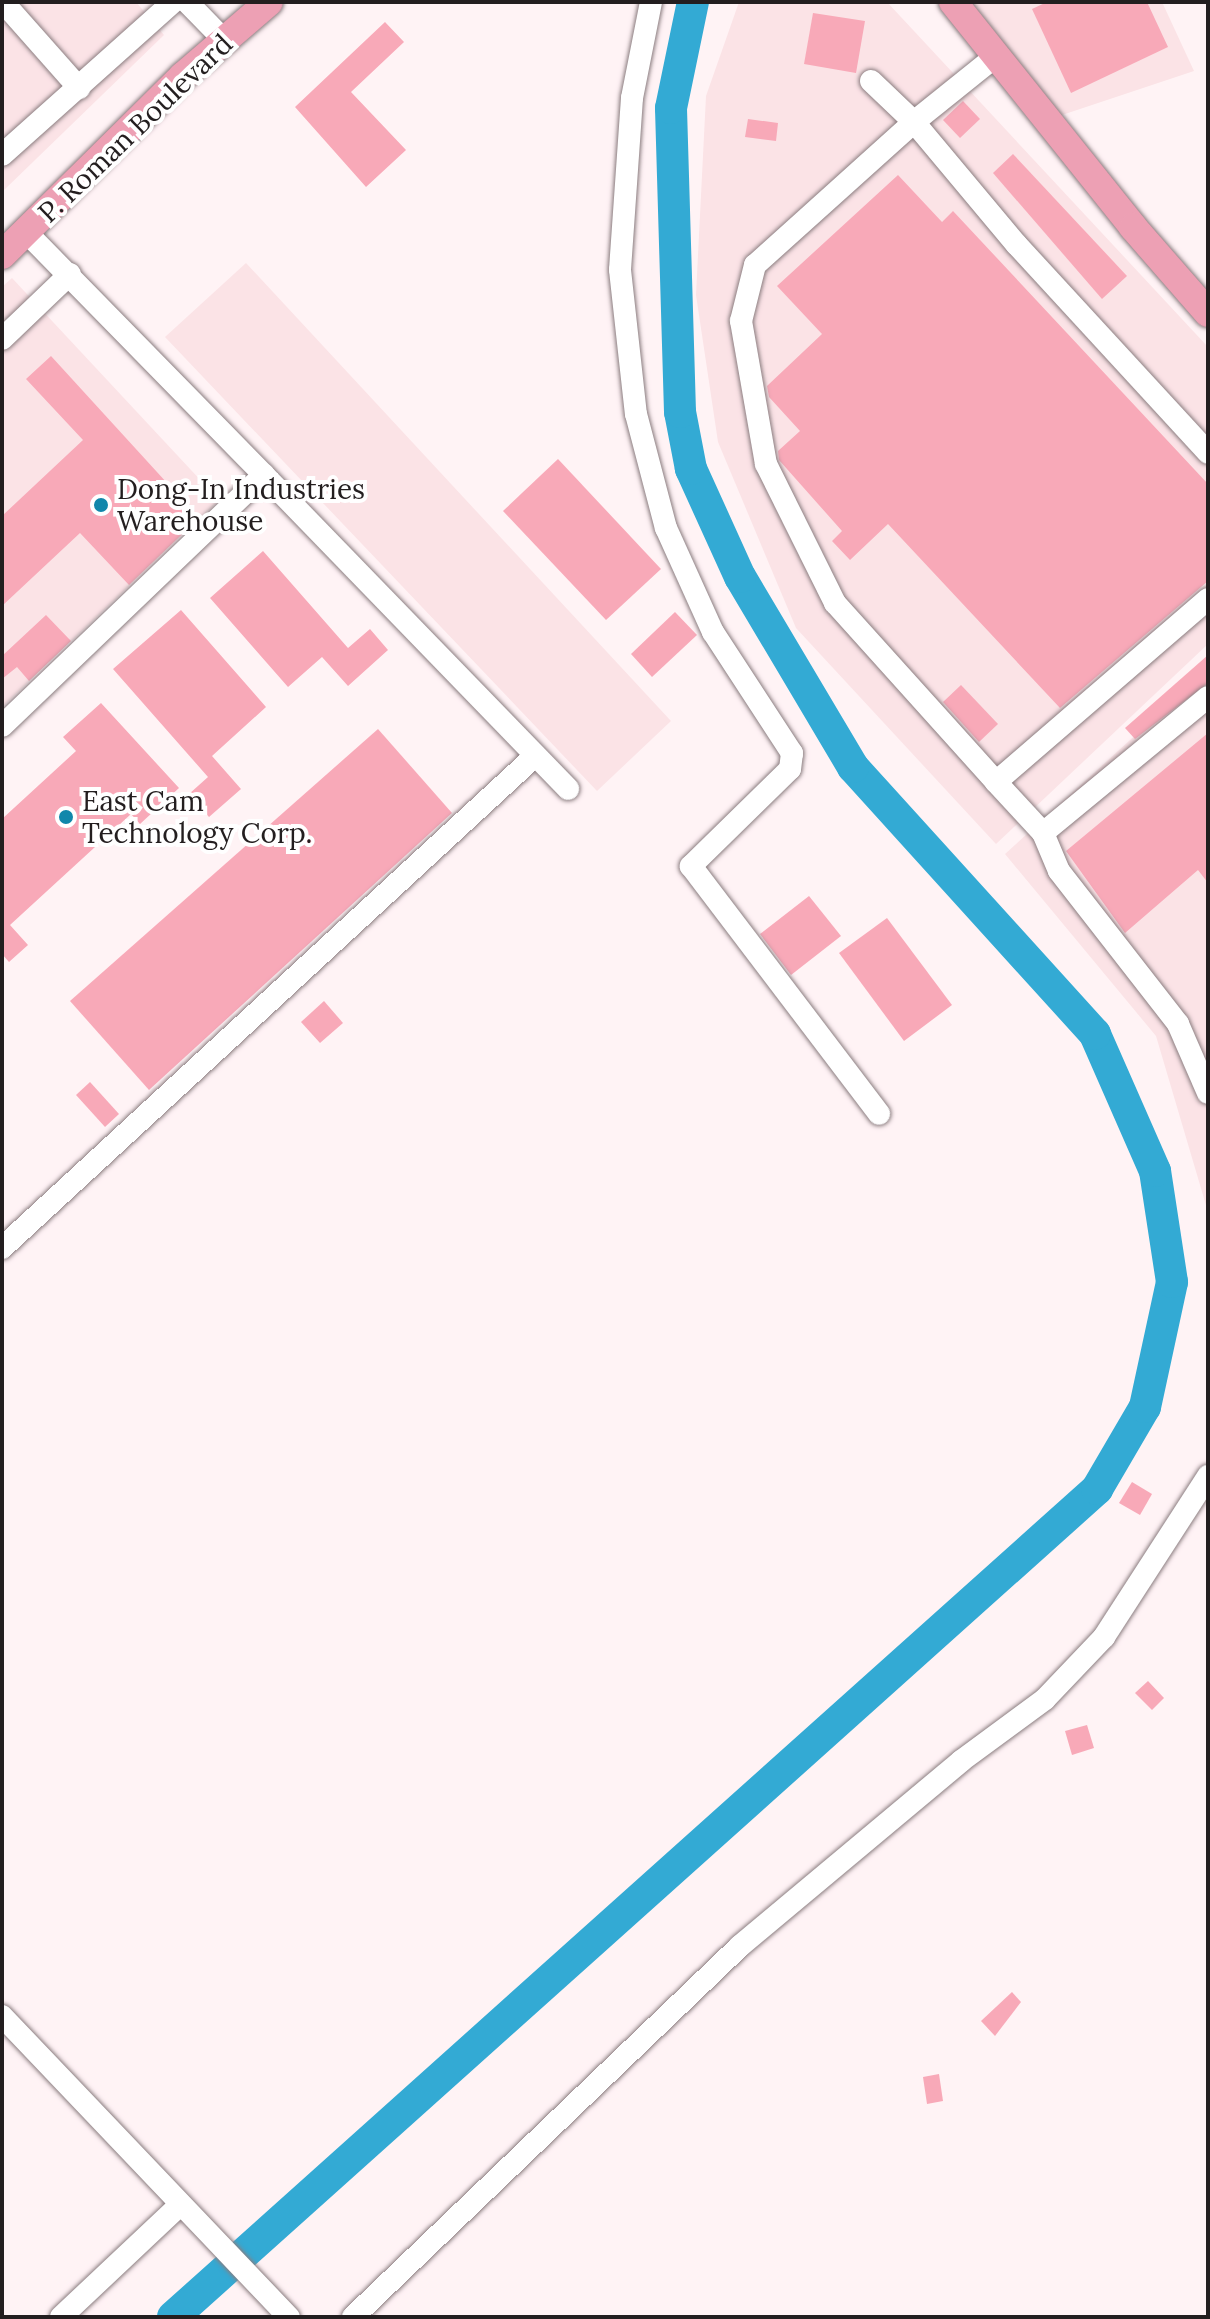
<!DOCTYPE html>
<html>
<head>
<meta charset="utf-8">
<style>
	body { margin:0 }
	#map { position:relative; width:1210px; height:2319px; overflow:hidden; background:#fff3f5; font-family:Lora,serif }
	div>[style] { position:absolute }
	.built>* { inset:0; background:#fbe3e6 }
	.river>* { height:32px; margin:-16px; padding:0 16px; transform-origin:16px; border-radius:16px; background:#33aad4 }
	.building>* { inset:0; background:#f8a9b8 }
	.roads { filter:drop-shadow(0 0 2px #8b7d80) drop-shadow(0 0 2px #8b7d80) }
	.minor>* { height:22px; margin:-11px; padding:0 11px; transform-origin:11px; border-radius:11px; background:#fff }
	.major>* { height:28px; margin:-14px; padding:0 14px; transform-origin:14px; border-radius:14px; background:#eda0b4 }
	.dots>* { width:22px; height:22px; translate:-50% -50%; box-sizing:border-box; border:4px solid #fff; border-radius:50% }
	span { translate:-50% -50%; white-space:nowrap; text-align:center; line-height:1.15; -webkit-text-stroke:8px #fff; paint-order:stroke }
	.street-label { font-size:28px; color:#231e1f }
	.poi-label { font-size:28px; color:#231e1f }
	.left { translate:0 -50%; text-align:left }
	.frame { position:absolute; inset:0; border:4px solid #231e1f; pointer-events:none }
</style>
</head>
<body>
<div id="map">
	<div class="built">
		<i style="clip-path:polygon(2px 2px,136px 2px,164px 35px,2px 192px)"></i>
		<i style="clip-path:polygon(739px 2px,887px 2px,1208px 347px,1208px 644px,996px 844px,796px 628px,718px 442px,696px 295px,706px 96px)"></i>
		<i style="clip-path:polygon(966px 2px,1162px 2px,1194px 71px,1056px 117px)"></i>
		<i style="clip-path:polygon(246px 263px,671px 721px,597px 791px,165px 337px)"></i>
		<i style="clip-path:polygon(12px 278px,219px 500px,2px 707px,2px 287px)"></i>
		<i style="clip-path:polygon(1208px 669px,1208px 1212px,1156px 1036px,1005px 854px)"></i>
	</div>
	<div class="river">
		<i style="left:173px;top:2317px;width:1241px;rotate:-41.86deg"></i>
		<i style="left:1097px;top:1489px;width:95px;rotate:-59.7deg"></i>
		<i style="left:1145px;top:1407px;width:128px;rotate:-77.8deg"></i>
		<i style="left:1172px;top:1282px;width:112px;rotate:-98.7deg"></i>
		<i style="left:1155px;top:1171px;width:150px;rotate:-113.7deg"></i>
		<i style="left:1095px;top:1034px;width:360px;rotate:-132.2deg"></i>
		<i style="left:853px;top:767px;width:221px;rotate:-120.7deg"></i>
		<i style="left:740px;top:577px;width:119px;rotate:-114.4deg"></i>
		<i style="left:691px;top:469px;width:58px;rotate:-100.9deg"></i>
		<i style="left:680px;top:412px;width:304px;rotate:-91.7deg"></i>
		<i style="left:671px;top:108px;width:108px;rotate:-78.3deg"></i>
	</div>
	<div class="building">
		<i style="clip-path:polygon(1047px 2px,1147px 2px,1168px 47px,1071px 93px,1032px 9px)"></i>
		<i style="clip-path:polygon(813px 13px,865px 21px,856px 73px,804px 64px)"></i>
		<i style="clip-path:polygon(385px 22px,404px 42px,351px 92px,406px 150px,366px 187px,295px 107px)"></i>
		<i style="clip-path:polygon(963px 101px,980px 119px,960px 138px,943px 120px)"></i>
		<i style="clip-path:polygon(748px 119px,778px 123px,776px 141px,745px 137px)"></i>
		<i style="clip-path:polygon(1013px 154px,1127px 276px,1102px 299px,993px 173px)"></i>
		<i style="clip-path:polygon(898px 175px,942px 222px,953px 211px,1208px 484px,1208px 581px,1060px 708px,888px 524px,850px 560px,832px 541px,842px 531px,779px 460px,778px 451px,800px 431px,769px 397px,767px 386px,822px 334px,777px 286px)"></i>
		<i style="clip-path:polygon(51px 356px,199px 518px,129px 585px,80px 533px,2px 606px,2px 516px,83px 440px,26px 379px)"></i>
		<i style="clip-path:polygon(558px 459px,661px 569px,606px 620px,503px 511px)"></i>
		<i style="clip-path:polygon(263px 551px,348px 648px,370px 629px,388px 650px,348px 686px,322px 657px,288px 687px,210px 598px)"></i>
		<i style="clip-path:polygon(181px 610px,266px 707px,212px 756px,241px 789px,209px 817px,189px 794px,208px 777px,113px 669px)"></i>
		<i style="clip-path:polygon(675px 612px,697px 635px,652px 677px,631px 654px)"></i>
		<i style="clip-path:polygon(46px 615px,71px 641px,29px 681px,17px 667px,2px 679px,2px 656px)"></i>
		<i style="clip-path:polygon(1208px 655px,1208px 683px,1135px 739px,1125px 728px)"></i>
		<i style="clip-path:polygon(961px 685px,998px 724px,979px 742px,943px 702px)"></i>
		<i style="clip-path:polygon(101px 703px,179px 788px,140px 824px,131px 814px,10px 925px,28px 945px,9px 962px,2px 954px,2px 819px,76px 751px,63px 737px)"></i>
		<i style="clip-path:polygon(378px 729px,452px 813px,149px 1090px,70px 1001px)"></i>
		<i style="clip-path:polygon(1208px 733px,1208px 883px,1198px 870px,1125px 933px,1066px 851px)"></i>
		<i style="clip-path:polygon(809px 896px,841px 936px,791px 975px,760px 934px)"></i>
		<i style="clip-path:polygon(887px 918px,952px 1005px,904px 1041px,839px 953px)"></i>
		<i style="clip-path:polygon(324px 1001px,343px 1023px,320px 1043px,301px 1022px)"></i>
		<i style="clip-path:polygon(90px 1082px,119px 1114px,105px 1127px,76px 1095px)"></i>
		<i style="clip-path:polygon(1132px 1482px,1152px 1494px,1140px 1515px,1119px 1503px)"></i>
		<i style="clip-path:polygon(1148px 1681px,1164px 1698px,1152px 1710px,1135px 1693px)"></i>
		<i style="clip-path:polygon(1087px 1725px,1094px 1748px,1072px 1755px,1065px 1731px)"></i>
		<i style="clip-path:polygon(1012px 1992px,1021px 2002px,995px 2036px,981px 2021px)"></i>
		<i style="clip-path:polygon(939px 2074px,943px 2101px,927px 2104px,923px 2077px)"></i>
	</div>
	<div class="roads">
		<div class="minor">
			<i style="left:3px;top:2px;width:115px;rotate:48.5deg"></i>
			<i style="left:187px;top:2px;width:54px;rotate:45.7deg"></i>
			<i style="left:651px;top:2px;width:98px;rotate:101.2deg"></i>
			<i style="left:632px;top:98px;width:172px;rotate:94deg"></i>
			<i style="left:620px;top:270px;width:145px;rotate:83.7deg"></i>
			<i style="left:636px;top:414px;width:118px;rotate:75.3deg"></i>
			<i style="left:666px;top:528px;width:114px;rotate:65.7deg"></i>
			<i style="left:713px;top:632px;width:145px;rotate:56.9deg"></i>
			<i style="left:792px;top:753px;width:16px;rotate:97deg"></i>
			<i style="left:790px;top:769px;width:139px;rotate:135.6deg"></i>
			<i style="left:691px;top:866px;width:311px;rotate:52.8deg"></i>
			<i style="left:996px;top:56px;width:105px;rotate:141.2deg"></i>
			<i style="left:914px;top:122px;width:214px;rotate:138deg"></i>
			<i style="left:755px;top:265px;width:58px;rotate:104deg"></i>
			<i style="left:741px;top:321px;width:145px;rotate:80.1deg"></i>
			<i style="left:766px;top:464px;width:155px;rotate:63.6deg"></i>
			<i style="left:835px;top:603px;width:241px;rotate:48deg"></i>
			<i style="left:996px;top:782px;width:280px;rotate:-40.8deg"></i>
			<i style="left:871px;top:81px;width:59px;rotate:43.6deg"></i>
			<i style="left:914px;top:122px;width:160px;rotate:50.1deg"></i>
			<i style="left:1017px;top:245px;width:282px;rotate:47.4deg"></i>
			<i style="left:2px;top:155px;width:229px;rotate:-41.8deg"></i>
			<i style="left:26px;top:232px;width:340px;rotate:45.6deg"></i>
			<i style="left:2px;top:339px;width:94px;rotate:-43.7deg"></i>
			<i style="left:1208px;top:697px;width:214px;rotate:140.5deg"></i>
			<i style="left:1043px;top:833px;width:41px;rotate:67.2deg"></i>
			<i style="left:1059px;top:871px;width:194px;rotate:52.1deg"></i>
			<i style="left:1178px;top:1024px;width:75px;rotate:66.5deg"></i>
			<i style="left:2px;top:726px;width:363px;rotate:-43.8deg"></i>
			<i style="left:264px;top:475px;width:437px;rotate:45.9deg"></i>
			<i style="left:996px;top:782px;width:69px;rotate:47.3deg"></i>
			<i style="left:2px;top:1248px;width:725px;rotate:-42.71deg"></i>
			<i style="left:2px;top:2016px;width:416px;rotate:46.4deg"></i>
			<i style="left:61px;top:2317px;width:163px;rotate:-43.3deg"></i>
			<i style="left:353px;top:2317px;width:536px;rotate:-43.79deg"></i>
			<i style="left:740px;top:1946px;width:288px;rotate:-39.9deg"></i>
			<i style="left:961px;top:1761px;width:104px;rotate:-36.4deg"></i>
			<i style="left:1045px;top:1699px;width:86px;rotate:-46.4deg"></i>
			<i style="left:1104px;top:1637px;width:192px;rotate:-57.1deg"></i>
		</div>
		<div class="major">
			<i style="left:953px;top:2px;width:288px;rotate:51.3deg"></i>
			<i style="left:1133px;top:227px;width:114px;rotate:48.9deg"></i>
			<i style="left:2px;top:255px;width:255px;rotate:-44.7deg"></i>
			<i style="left:183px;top:76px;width:113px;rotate:-40.7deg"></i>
		</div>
	</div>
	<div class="dots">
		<i style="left:101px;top:505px;background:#1187ab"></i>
		<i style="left:66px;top:817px;background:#1187ab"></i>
	</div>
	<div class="street-label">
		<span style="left:135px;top:128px;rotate:-44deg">P. Roman Boulevard</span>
	</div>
	<div class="poi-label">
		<span class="left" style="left:117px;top:505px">Dong-In Industries<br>Warehouse</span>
		<span class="left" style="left:82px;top:817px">East Cam<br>Technology Corp.</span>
	</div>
	<div class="frame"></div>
</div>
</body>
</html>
